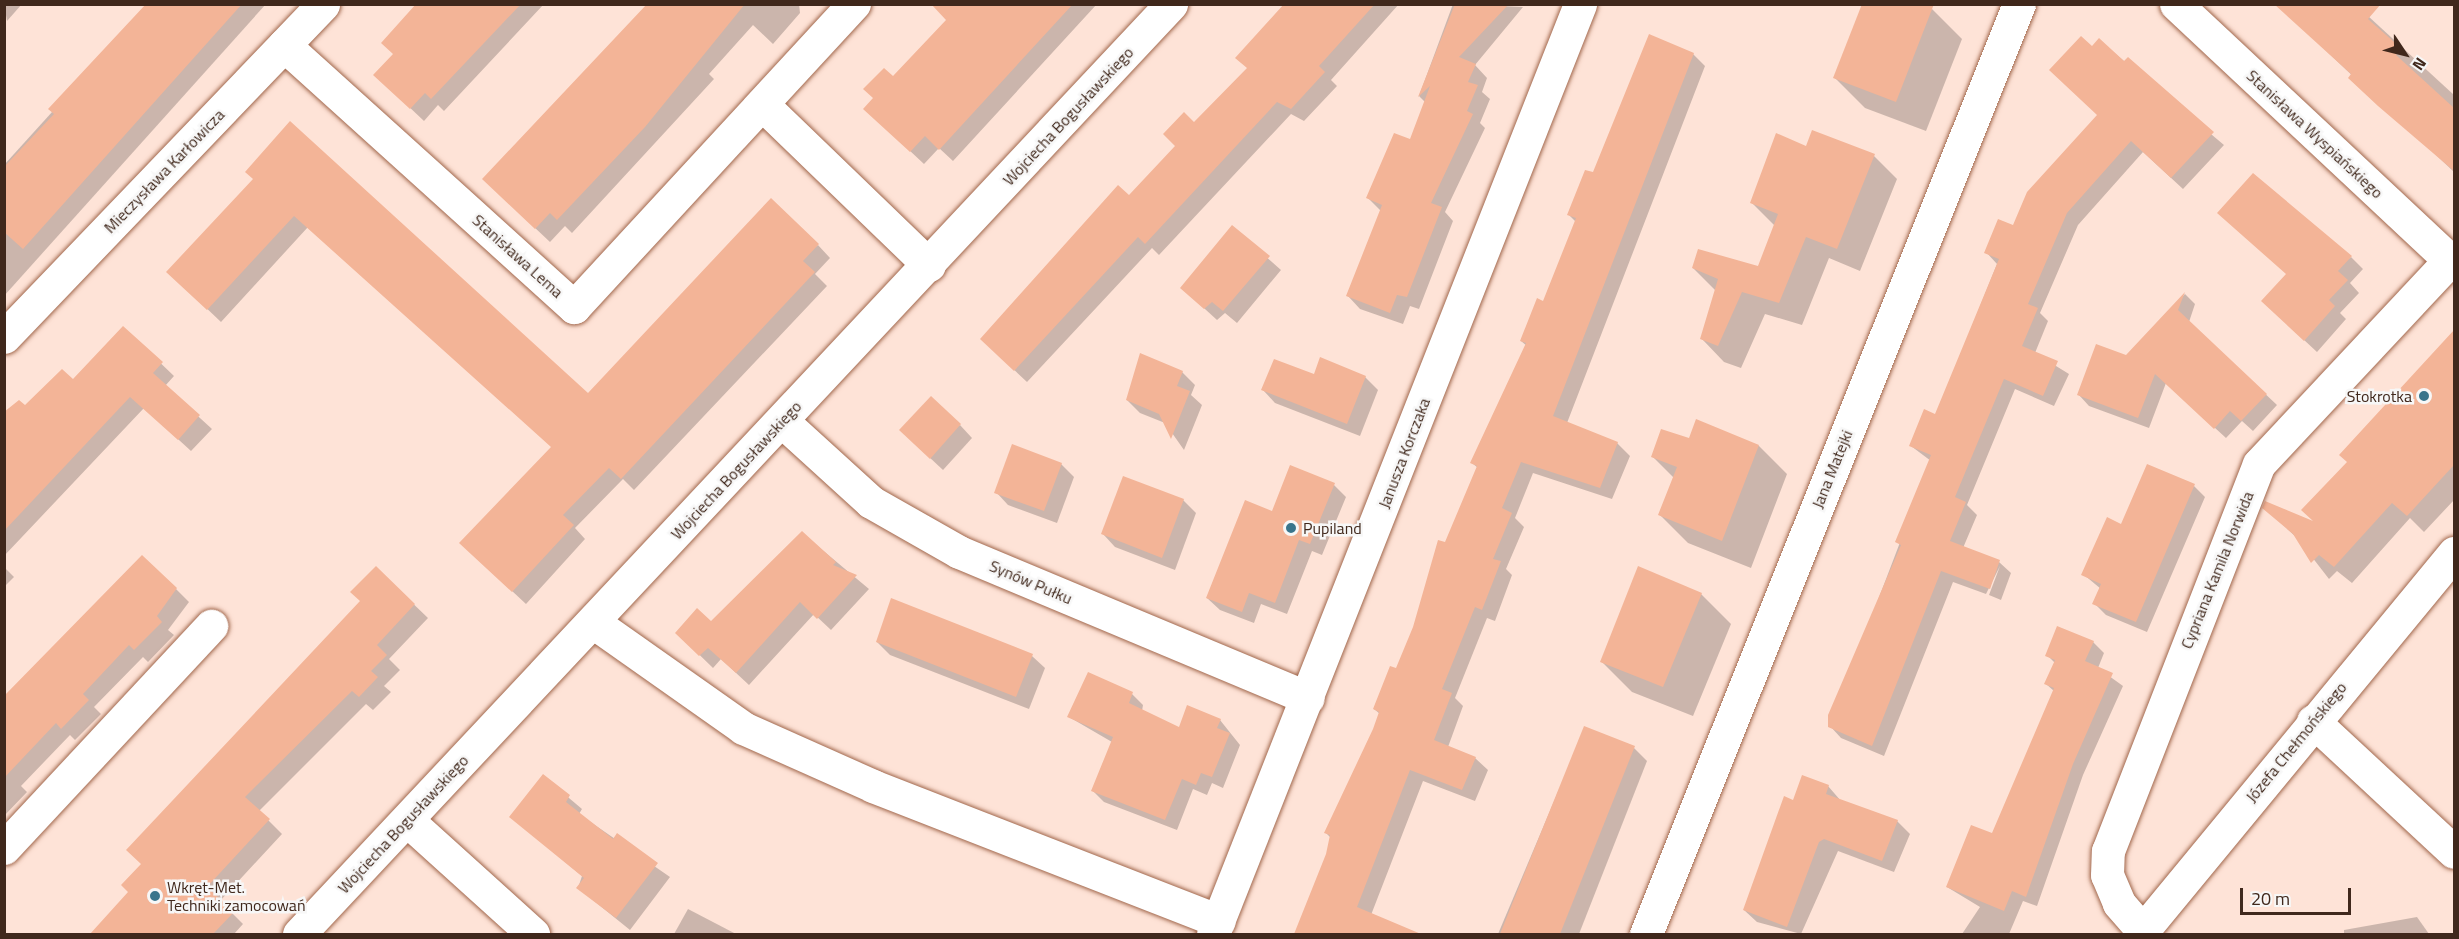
<!DOCTYPE html>
<html>
<head>
<meta charset="utf-8">
<style>
	body { margin:0 }
	#map { position:relative; width:2459px; height:939px; overflow:hidden; background:#fee3d7; font-family:"Titillium Web",sans-serif }
	div>[style] { position:absolute }
	.shadow>* { inset:0; background:#0003 }
	.building>* { inset:0; background:#f3b497 }
	.roads { filter:drop-shadow(0 0 2px #a1674c) drop-shadow(0 0 2px #a1674c) }
	.minor>* { height:33px; margin:-16.5px; padding:0 16.5px; transform-origin:16.5px; border-radius:16.5px; background:#fff }
	.dots>* { width:16px; height:16px; translate:-50% -50%; box-sizing:border-box; border:3px solid #f7f7f7; border-radius:50% }
	span { translate:-50% -50%; white-space:nowrap; text-align:center; line-height:1.15; -webkit-text-stroke:5px #f7f7f7; paint-order:stroke }
	.street-label { font-size:16px; color:#40281c }
	.poi-label { font-size:16px; color:#40281c }
	.right { translate:-100% -50%; text-align:right }
	.left { translate:0 -50%; text-align:left }
	.frame { position:absolute; inset:0; border:6px solid #40281c; pointer-events:none }
	.north { position:absolute; left:2375px; top:24px; width:60px; height:60px; -webkit-text-stroke:4px #f7f7f7; paint-order:stroke; rotate:125deg; font-size:16px; font-weight:700; line-height:24px; text-align:center; color:#40281c }
	.north::after { content:''; display:block; margin:auto; width:21px; height:27px; background:#40281c; clip-path:polygon(50% 0,100% 100%,50% 72%,0 100%) }
	.scale { position:absolute; left:2240px; top:888px; width:111px; height:27px; box-sizing:border-box; border:3px solid #40281c; border-top:0; padding-left:8px; font-size:18px; line-height:21px; white-space:nowrap; color:#40281c; -webkit-text-stroke:4px #f7f7f7; paint-order:stroke }
</style>
</head>
<body>
<div id="map">
	<div class="shadow">
		<i style="clip-path:polygon(4px 4px,22px 4px,7px 21px)"></i>
		<i style="clip-path:polygon(150px 4px,266px 4px,4px 296px,4px 165px)"></i>
		<i style="clip-path:polygon(419px 4px,544px 4px,444px 111px,438px 105px,424px 121px,388px 87px,394px 54px)"></i>
		<i style="clip-path:polygon(673px 4px,799px 4px,800px 13px,773px 44px,753px 25px,709px 74px,714px 79px,572px 233px,565px 226px,550px 242px,498px 193px)"></i>
		<i style="clip-path:polygon(971px 4px,1097px 4px,953px 161px,939px 148px,924px 164px,878px 121px,893px 78px)"></i>
		<i style="clip-path:polygon(1307px 4px,1399px 4px,1331px 80px,1337px 86px,1304px 121px,1291px 114px,1159px 255px,1152px 248px,1027px 382px,994px 351px)"></i>
		<i style="clip-path:polygon(1453px 4px,1523px 7px,1475px 65px,1487px 78px,1482px 92px,1490px 99px,1480px 123px,1485px 128px,1445px 212px,1453px 221px,1419px 309px,1410px 306px,1403px 324px,1360px 309px,1348px 296px,1381px 211px,1368px 198px,1410px 141px,1426px 103px,1419px 96px)"></i>
		<i style="clip-path:polygon(2355px 4px,2454px 95px,2454px 172px,2283px 10px)"></i>
		<i style="clip-path:polygon(1932px 9px,1962px 39px,1926px 131px,1865px 108px,1835px 78px)"></i>
		<i style="clip-path:polygon(2099px 40px,2224px 145px,2183px 189px,2143px 152px,2078px 225px,2040px 313px,2048px 321px,2035px 353px,2069px 374px,2054px 406px,2015px 389px,1967px 505px,1977px 515px,1963px 548px,1999px 562px,2011px 573px,2001px 600px,1989px 595px,2000px 566px,1986px 594px,1953px 582px,1884px 756px,1841px 738px,1830px 726px,1931px 461px,1911px 446px,1936px 416px,1997px 264px,1986px 252px,2014px 227px,2098px 115px,2092px 48px)"></i>
		<i style="clip-path:polygon(1693px 54px,1705px 66px,1567px 423px,1617px 443px,1630px 456px,1612px 499px,1533px 473px,1515px 518px,1524px 527px,1506px 569px,1512px 575px,1495px 621px,1487px 618px,1455px 698px,1463px 706px,1448px 747px,1475px 758px,1488px 770px,1475px 801px,1423px 781px,1371px 915px,1402px 934px,1299px 934px,1328px 854px,1331px 838px,1326px 833px,1374px 730px,1380px 714px,1374px 709px,1397px 670px,1478px 468px,1472px 463px,1527px 346px,1521px 341px,1544px 303px,1576px 222px,1569px 215px,1594px 174px)"></i>
		<i style="clip-path:polygon(1807px 148px,1874px 156px,1897px 179px,1860px 271px,1829px 258px,1802px 325px,1765px 314px,1741px 368px,1724px 362px,1702px 339px,1716px 291px,1693px 268px,1759px 267px,1775px 226px,1752px 203px)"></i>
		<i style="clip-path:polygon(255px 179px,588px 395px,818px 245px,830px 258px,815px 274px,827px 286px,634px 490px,623px 479px,575px 528px,585px 539px,526px 604px,473px 555px,552px 447px,308px 227px,221px 322px,181px 284px)"></i>
		<i style="clip-path:polygon(1232px 227px,1281px 270px,1237px 323px,1225px 313px,1217px 320px,1182px 288px)"></i>
		<i style="clip-path:polygon(2351px 257px,2363px 269px,2350px 283px,2359px 293px,2340px 313px,2346px 319px,2317px 352px,2275px 313px)"></i>
		<i style="clip-path:polygon(2185px 294px,2195px 304px,2189px 322px,2277px 405px,2253px 431px,2242px 421px,2226px 438px,2166px 383px,2149px 428px,2089px 406px,2079px 395px,2126px 356px)"></i>
		<i style="clip-path:polygon(124px 328px,174px 376px,165px 386px,212px 429px,191px 451px,144px 408px,4px 556px,4px 430px,73px 381px)"></i>
		<i style="clip-path:polygon(2453px 334px,2454px 500px,2424px 532px,2410px 518px,2352px 583px,2337px 571px,2329px 579px,2298px 539px,2264px 507px,2318px 524px)"></i>
		<i style="clip-path:polygon(1141px 355px,1182px 372px,1195px 385px,1191px 395px,1202px 405px,1184px 450px,1165px 423px,1140px 413px,1127px 400px)"></i>
		<i style="clip-path:polygon(1315px 376px,1365px 377px,1378px 390px,1360px 436px,1275px 403px,1263px 390px)"></i>
		<i style="clip-path:polygon(960px 425px,972px 438px,943px 470px,913px 442px)"></i>
		<i style="clip-path:polygon(1689px 439px,1759px 446px,1787px 474px,1751px 568px,1688px 543px,1660px 515px,1674px 478px,1653px 457px)"></i>
		<i style="clip-path:polygon(1061px 464px,1074px 477px,1057px 523px,1008px 505px,996px 492px)"></i>
		<i style="clip-path:polygon(1291px 467px,1334px 485px,1346px 497px,1322px 555px,1312px 551px,1287px 614px,1261px 604px,1254px 623px,1220px 610px,1207px 598px,1272px 513px)"></i>
		<i style="clip-path:polygon(2194px 486px,2205px 497px,2147px 632px,2106px 615px,2094px 603px,2101px 589px,2083px 574px,2122px 526px)"></i>
		<i style="clip-path:polygon(1183px 500px,1196px 513px,1175px 570px,1115px 547px,1103px 534px)"></i>
		<i style="clip-path:polygon(802px 533px,869px 589px,831px 630px,814px 614px,749px 685px,721px 659px,713px 668px,677px 633px,711px 623px)"></i>
		<i style="clip-path:polygon(4px 567px,14px 577px,4px 587px)"></i>
		<i style="clip-path:polygon(376px 568px,428px 618px,389px 659px,400px 670px,384px 686px,391px 692px,373px 710px,366px 704px,259px 811px,282px 834px,220px 901px,243px 924px,234px 934px,92px 934px,130px 892px,143px 864px,361px 602px)"></i>
		<i style="clip-path:polygon(176px 589px,189px 602px,168px 630px,174px 635px,148px 662px,143px 657px,94px 707px,101px 714px,75px 740px,70px 735px,21px 786px,27px 792px,4px 816px,4px 700px)"></i>
		<i style="clip-path:polygon(1701px 594px,1731px 624px,1693px 716px,1632px 692px,1602px 662px)"></i>
		<i style="clip-path:polygon(877px 642px,1032px 656px,1045px 668px,1029px 709px,890px 655px)"></i>
		<i style="clip-path:polygon(2093px 642px,2104px 653px,2098px 668px,2123px 686px,2083px 775px,2037px 906px,2023px 901px,2009px 934px,1962px 934px,1980px 907px,1947px 887px,1993px 835px,2054px 691px,2046px 684px,2055px 663px,2047px 655px)"></i>
		<i style="clip-path:polygon(1132px 694px,1143px 705px,1142px 711px,1179px 729px,1220px 720px,1240px 745px,1223px 788px,1212px 783px,1207px 795px,1193px 789px,1177px 830px,1104px 802px,1093px 791px,1112px 742px,1069px 717px)"></i>
		<i style="clip-path:polygon(1585px 728px,1634px 748px,1647px 761px,1579px 934px,1498px 934px)"></i>
		<i style="clip-path:polygon(543px 776px,582px 809px,579px 814px,670px 877px,630px 930px,578px 888px,582px 876px,511px 817px)"></i>
		<i style="clip-path:polygon(1828px 786px,1841px 801px,1897px 821px,1910px 834px,1894px 872px,1838px 851px,1801px 934px,1757px 922px,1744px 910px,1794px 802px)"></i>
		<i style="clip-path:polygon(688px 909px,736px 934px,674px 934px)"></i>
		<i style="clip-path:polygon(2417px 917px,2429px 934px,2344px 934px,2344px 930px)"></i>
	</div>
	<div class="building">
		<i style="clip-path:polygon(146px 4px,242px 4px,23px 249px,4px 232px,4px 167px,54px 114px,48px 109px)"></i>
		<i style="clip-path:polygon(416px 4px,521px 4px,431px 99px,425px 93px,410px 109px,373px 75px,393px 54px,381px 43px)"></i>
		<i style="clip-path:polygon(647px 4px,745px 4px,645px 127px,557px 220px,550px 213px,535px 229px,482px 179px)"></i>
		<i style="clip-path:polygon(931px 4px,1073px 4px,939px 150px,925px 136px,910px 152px,863px 109px,873px 98px,863px 89px,884px 68px,893px 76px,946px 20px)"></i>
		<i style="clip-path:polygon(1284px 4px,1375px 4px,1319px 66px,1325px 72px,1291px 109px,1277px 102px,1145px 244px,1138px 237px,1014px 371px,980px 339px,1118px 185px,1129px 195px,1175px 146px,1163px 134px,1184px 112px,1194px 122px,1247px 68px,1235px 58px)"></i>
		<i style="clip-path:polygon(1455px 4px,1509px 4px,1459px 57px,1476px 64px,1468px 82px,1478px 85px,1467px 111px,1473px 114px,1431px 203px,1442px 207px,1407px 297px,1397px 295px,1390px 313px,1346px 296px,1382px 205px,1366px 198px,1394px 133px,1410px 139px,1430px 86px,1418px 97px)"></i>
		<i style="clip-path:polygon(1862px 4px,1934px 4px,1896px 102px,1833px 78px)"></i>
		<i style="clip-path:polygon(2274px 4px,2381px 4px,2368px 19px,2402px 49px,2396px 55px,2454px 108px,2454px 171px,2378px 106px,2348px 78px,2351px 74px)"></i>
		<i style="clip-path:polygon(1649px 34px,1694px 53px,1553px 416px,1618px 442px,1600px 488px,1521px 462px,1502px 508px,1512px 513px,1493px 559px,1501px 561px,1482px 610px,1475px 607px,1442px 689px,1452px 693px,1434px 740px,1476px 757px,1462px 790px,1410px 770px,1357px 907px,1421px 934px,1294px 934px,1326px 854px,1330px 835px,1324px 833px,1373px 729px,1379px 712px,1373px 709px,1390px 666px,1396px 668px,1413px 627px,1438px 540px,1445px 542px,1477px 466px,1470px 463px,1526px 343px,1520px 341px,1537px 298px,1543px 301px,1576px 218px,1567px 215px,1585px 170px,1593px 172px)"></i>
		<i style="clip-path:polygon(2081px 36px,2092px 46px,2099px 38px,2124px 61px,2128px 57px,2214px 132px,2171px 178px,2131px 141px,2067px 213px,2028px 304px,2038px 308px,2022px 346px,2058px 361px,2043px 396px,2004px 379px,1955px 497px,1966px 502px,1950px 541px,2000px 560px,1990px 589px,1941px 571px,1872px 746px,1828px 727px,1828px 715px,1901px 545px,1895px 542px,1931px 455px,1909px 446px,1924px 409px,1935px 414px,1999px 259px,1984px 253px,1998px 219px,2013px 225px,2027px 192px,2097px 115px,2049px 70px)"></i>
		<i style="clip-path:polygon(290px 121px,588px 393px,771px 198px,819px 244px,803px 261px,815px 272px,621px 479px,609px 468px,563px 515px,574px 525px,512px 592px,459px 543px,551px 447px,294px 216px,207px 310px,166px 272px,253px 179px,245px 172px)"></i>
		<i style="clip-path:polygon(1812px 130px,1875px 154px,1837px 249px,1806px 237px,1779px 303px,1742px 292px,1718px 346px,1700px 339px,1718px 279px,1692px 268px,1698px 249px,1758px 266px,1778px 214px,1750px 203px,1776px 133px,1806px 146px)"></i>
		<i style="clip-path:polygon(2253px 173px,2352px 256px,2338px 271px,2348px 280px,2329px 300px,2335px 306px,2304px 341px,2261px 301px,2286px 274px,2217px 213px)"></i>
		<i style="clip-path:polygon(1232px 225px,1270px 256px,1223px 311px,1212px 302px,1204px 309px,1180px 288px)"></i>
		<i style="clip-path:polygon(2185px 292px,2178px 310px,2267px 394px,2241px 421px,2230px 411px,2214px 429px,2155px 374px,2138px 418px,2077px 395px,2096px 344px,2126px 355px)"></i>
		<i style="clip-path:polygon(123px 326px,163px 362px,153px 373px,200px 415px,178px 440px,130px 397px,4px 531px,4px 412px,19px 400px,25px 405px,62px 369px,73px 379px)"></i>
		<i style="clip-path:polygon(2454px 330px,2454px 465px,2407px 516px,2392px 503px,2334px 567px,2319px 555px,2311px 563px,2293px 534px,2262px 508px,2265px 501px,2313px 521px,2301px 510px,2347px 462px,2339px 455px)"></i>
		<i style="clip-path:polygon(1140px 353px,1183px 371px,1177px 386px,1190px 391px,1171px 439px,1159px 414px,1126px 400px)"></i>
		<i style="clip-path:polygon(1320px 357px,1366px 376px,1347px 424px,1261px 390px,1274px 359px,1314px 374px)"></i>
		<i style="clip-path:polygon(931px 396px,961px 424px,930px 459px,899px 430px)"></i>
		<i style="clip-path:polygon(1696px 419px,1759px 445px,1722px 541px,1658px 515px,1677px 467px,1651px 457px,1661px 429px,1689px 438px)"></i>
		<i style="clip-path:polygon(1012px 444px,1062px 463px,1044px 511px,994px 493px)"></i>
		<i style="clip-path:polygon(2147px 464px,2195px 484px,2136px 622px,2092px 604px,2101px 584px,2081px 575px,2107px 517px,2121px 524px)"></i>
		<i style="clip-path:polygon(1290px 465px,1335px 483px,1310px 544px,1299px 540px,1275px 603px,1249px 593px,1242px 612px,1206px 598px,1245px 500px,1272px 511px)"></i>
		<i style="clip-path:polygon(1123px 476px,1184px 499px,1162px 558px,1101px 534px)"></i>
		<i style="clip-path:polygon(802px 531px,836px 562px,833px 565px,857px 575px,817px 619px,800px 602px,736px 673px,708px 648px,699px 656px,675px 633px,697px 608px,711px 621px)"></i>
		<i style="clip-path:polygon(142px 555px,177px 588px,157px 616px,162px 622px,134px 650px,129px 645px,83px 694px,89px 700px,61px 729px,56px 723px,4px 778px,4px 696px)"></i>
		<i style="clip-path:polygon(376px 566px,415px 604px,377px 645px,387px 655px,371px 671px,378px 677px,359px 697px,352px 691px,245px 797px,270px 819px,207px 887px,234px 912px,213px 934px,90px 934px,128px 892px,121px 885px,141px 864px,126px 850px,360px 601px,350px 592px)"></i>
		<i style="clip-path:polygon(1638px 566px,1702px 593px,1663px 687px,1600px 662px)"></i>
		<i style="clip-path:polygon(891px 598px,1033px 654px,1016px 697px,876px 642px)"></i>
		<i style="clip-path:polygon(2057px 626px,2094px 641px,2085px 661px,2113px 673px,2073px 764px,2026px 897px,2012px 891px,2004px 911px,1946px 887px,1971px 825px,1992px 833px,2054px 688px,2044px 684px,2055px 660px,2045px 656px)"></i>
		<i style="clip-path:polygon(1088px 672px,1133px 692px,1129px 703px,1179px 727px,1187px 705px,1221px 719px,1217px 728px,1230px 733px,1212px 777px,1201px 773px,1196px 785px,1182px 779px,1165px 820px,1091px 791px,1113px 737px,1067px 717px)"></i>
		<i style="clip-path:polygon(1584px 726px,1635px 746px,1560px 934px,1500px 934px)"></i>
		<i style="clip-path:polygon(543px 774px,570px 795px,566px 802px,613px 839px,617px 833px,658px 863px,616px 918px,576px 888px,584px 878px,509px 817px)"></i>
		<i style="clip-path:polygon(1802px 775px,1829px 785px,1826px 794px,1898px 820px,1882px 861px,1824px 839px,1819px 842px,1787px 927px,1743px 910px,1784px 796px,1793px 800px)"></i>
	</div>
	<div class="roads">
		<div class="minor">
			<i style="left:2176px;top:4px;width:381px;rotate:43.1deg"></i>
			<i style="left:284px;top:45px;width:391px;rotate:42.1deg"></i>
			<i style="left:574px;top:307px;width:413px;rotate:-47.3deg"></i>
			<i style="left:762px;top:104px;width:232px;rotate:44deg"></i>
			<i style="left:4px;top:337px;width:461px;rotate:-46.2deg"></i>
			<i style="left:782px;top:421px;width:120px;rotate:42.3deg"></i>
			<i style="left:871px;top:502px;width:101px;rotate:29.6deg"></i>
			<i style="left:959px;top:552px;width:378px;rotate:22.7deg"></i>
			<i style="left:593px;top:622px;width:184px;rotate:35.2deg"></i>
			<i style="left:743px;top:728px;width:142px;rotate:24deg"></i>
			<i style="left:873px;top:786px;width:371px;rotate:21.3deg"></i>
			<i style="left:2313px;top:721px;width:192px;rotate:42.9deg"></i>
			<i style="left:407px;top:820px;width:170px;rotate:42.1deg"></i>
			<i style="left:4px;top:848px;width:304px;rotate:-47deg"></i>
			<i style="left:2143px;top:931px;width:37px;rotate:-131deg"></i>
			<i style="left:2119px;top:903px;width:30px;rotate:-113deg"></i>
			<i style="left:2107px;top:875px;width:24px;rotate:-88deg"></i>
			<i style="left:2108px;top:851px;width:415px;rotate:-68.7deg"></i>
			<i style="left:2259px;top:464px;width:279px;rotate:-46.9deg"></i>
			<i style="left:299px;top:934px;width:1275px;rotate:-46.84deg"></i>
			<i style="left:1213px;top:934px;width:1000px;rotate:-68.46deg"></i>
			<i style="left:1646px;top:934px;width:1002px;rotate:-68.15deg"></i>
			<i style="left:2140px;top:934px;width:494px;rotate:-50.5deg"></i>
		</div>
	</div>
	<div class="dots">
		<i style="left:2424px;top:396px;background:#39758c"></i>
		<i style="left:1291px;top:528px;background:#39758c"></i>
		<i style="left:155px;top:896px;background:#39758c"></i>
	</div>
	<div class="street-label">
		<span style="left:1068px;top:116px;rotate:-47deg">Wojciecha Bogusławskiego</span>
		<span style="left:2315px;top:134px;rotate:43deg">Stanisława Wyspiańskiego</span>
		<span style="left:164px;top:171px;rotate:-46deg">Mieczysława Karłowicza</span>
		<span style="left:518px;top:256px;rotate:42deg">Stanisława Lema</span>
		<span style="left:1404px;top:453px;rotate:-69deg">Janusza Korczaka</span>
		<span style="left:1832px;top:469px;rotate:-68deg">Jana Matejki</span>
		<span style="left:736px;top:470px;rotate:-47deg">Wojciecha Bogusławskiego</span>
		<span style="left:2217px;top:570px;rotate:-68deg">Cypriana Kamila Norwida</span>
		<span style="left:1031px;top:582px;rotate:23deg">Synów Pułku</span>
		<span style="left:2296px;top:742px;rotate:-51deg">Józefa Chełmońskiego</span>
		<span style="left:403px;top:824px;rotate:-47deg">Wojciecha Bogusławskiego</span>
	</div>
	<div class="poi-label">
		<span class="right" style="left:2412px;top:396px">Stokrotka</span>
		<span class="left" style="left:1303px;top:528px">Pupiland</span>
		<span class="left" style="left:167px;top:896px">Wkręt-Met.<br>Techniki zamocowań</span>
	</div>
	<div class="frame"></div>
	<div class="north">N</div>
	<div class="scale">20 m</div>
</div>
</body>
</html>
